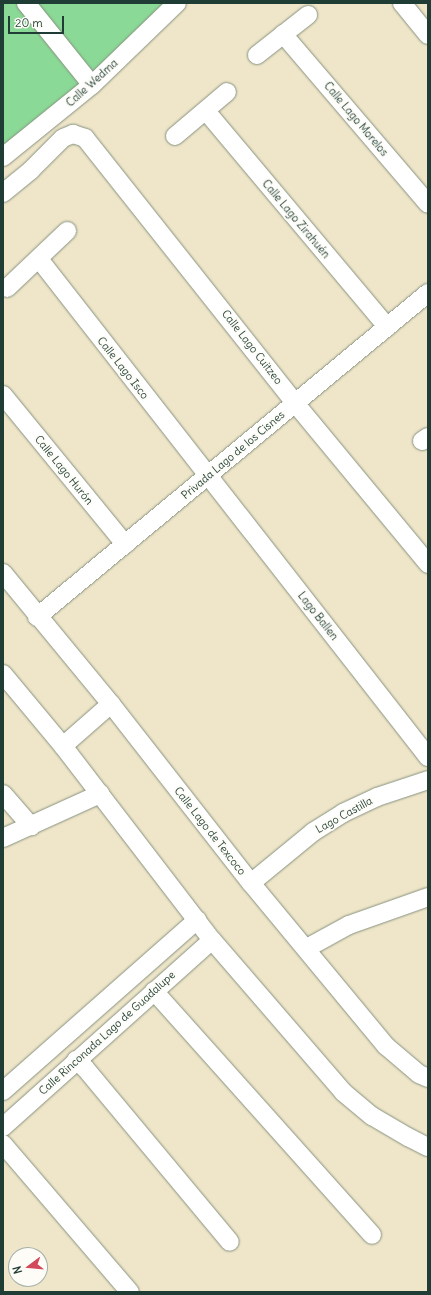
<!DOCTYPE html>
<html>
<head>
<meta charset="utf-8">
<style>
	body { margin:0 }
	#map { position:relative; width:431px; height:1295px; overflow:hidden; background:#efe6ca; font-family:Delius,sans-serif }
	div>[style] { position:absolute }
	.green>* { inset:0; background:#8bd997 }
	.roads { filter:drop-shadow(0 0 1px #87927f) drop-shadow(0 0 1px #87927f) }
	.minor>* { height:18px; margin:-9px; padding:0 9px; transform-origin:9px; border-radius:9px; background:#fff }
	span { translate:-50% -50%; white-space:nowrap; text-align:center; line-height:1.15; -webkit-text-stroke:4px #fdfcf7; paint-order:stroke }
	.street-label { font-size:11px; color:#1f3d34 }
	.frame { position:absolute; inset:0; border:4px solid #1f3d34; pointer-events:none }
	.north { position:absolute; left:8px; top:1247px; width:40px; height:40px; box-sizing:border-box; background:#fdfcf7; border:1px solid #a4b0a9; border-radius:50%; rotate:254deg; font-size:11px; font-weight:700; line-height:16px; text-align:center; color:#1f3d34 }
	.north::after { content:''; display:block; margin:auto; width:14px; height:18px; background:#d1495b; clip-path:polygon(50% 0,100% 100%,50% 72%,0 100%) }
	.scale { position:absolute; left:8px; top:16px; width:56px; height:18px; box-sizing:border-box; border:2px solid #1f3d34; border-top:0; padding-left:5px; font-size:12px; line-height:14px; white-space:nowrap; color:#1f3d34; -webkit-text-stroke:3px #fdfcf7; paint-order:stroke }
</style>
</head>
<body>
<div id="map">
	<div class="green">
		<i style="clip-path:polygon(3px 3px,182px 3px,3px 167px)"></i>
	</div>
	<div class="roads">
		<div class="minor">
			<i style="left:26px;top:3px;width:105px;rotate:51.2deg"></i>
			<i style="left:402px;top:3px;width:41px;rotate:50.9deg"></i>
			<i style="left:283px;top:34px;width:223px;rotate:49.5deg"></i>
			<i style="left:257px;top:55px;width:65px;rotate:-38.1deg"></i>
			<i style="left:206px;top:111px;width:282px;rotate:50deg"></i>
			<i style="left:175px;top:136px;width:68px;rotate:-40.2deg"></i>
			<i style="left:3px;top:157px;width:114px;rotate:-39deg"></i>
			<i style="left:92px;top:85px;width:118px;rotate:-44deg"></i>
			<i style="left:3px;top:193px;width:36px;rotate:-39deg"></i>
			<i style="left:31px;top:170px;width:45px;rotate:-45deg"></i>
			<i style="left:63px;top:138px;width:11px;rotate:-22deg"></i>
			<i style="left:73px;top:134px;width:13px;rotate:18deg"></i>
			<i style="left:85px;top:138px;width:338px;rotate:51.6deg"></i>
			<i style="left:295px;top:403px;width:209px;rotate:50.4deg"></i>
			<i style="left:39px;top:259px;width:632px;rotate:52.01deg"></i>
			<i style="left:7px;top:288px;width:83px;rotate:-43.5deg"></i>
			<i style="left:3px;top:395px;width:193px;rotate:50.7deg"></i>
			<i style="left:422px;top:441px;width:7px;rotate:-34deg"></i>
			<i style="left:3px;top:573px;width:170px;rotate:50.5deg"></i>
			<i style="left:111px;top:704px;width:227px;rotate:52deg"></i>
			<i style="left:251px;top:883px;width:212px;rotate:50.4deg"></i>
			<i style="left:386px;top:1046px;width:43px;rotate:40.3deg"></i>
			<i style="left:419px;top:1074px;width:10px;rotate:24deg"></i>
			<i style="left:37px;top:617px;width:508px;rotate:-39.65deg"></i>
			<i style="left:3px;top:674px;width:94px;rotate:50.2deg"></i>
			<i style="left:63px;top:746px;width:245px;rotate:52.5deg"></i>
			<i style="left:212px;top:940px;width:201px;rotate:49.2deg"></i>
			<i style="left:343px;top:1092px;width:38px;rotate:40deg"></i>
			<i style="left:372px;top:1116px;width:42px;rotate:30.3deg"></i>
			<i style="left:408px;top:1137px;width:22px;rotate:27deg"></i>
			<i style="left:63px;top:746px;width:64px;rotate:-41.2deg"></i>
			<i style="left:3px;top:794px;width:43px;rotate:48.8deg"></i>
			<i style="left:3px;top:838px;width:107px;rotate:-24.4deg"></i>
			<i style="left:251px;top:883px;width:80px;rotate:-39.4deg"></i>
			<i style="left:313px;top:832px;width:36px;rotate:-32deg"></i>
			<i style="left:343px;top:813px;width:38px;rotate:-25deg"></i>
			<i style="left:377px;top:797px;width:54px;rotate:-18.4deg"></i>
			<i style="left:307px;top:948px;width:48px;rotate:-28.7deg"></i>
			<i style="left:349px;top:925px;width:84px;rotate:-19.5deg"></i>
			<i style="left:154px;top:991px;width:327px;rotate:48.2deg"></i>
			<i style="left:76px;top:1060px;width:12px;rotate:42deg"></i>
			<i style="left:85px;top:1068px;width:226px;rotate:50.2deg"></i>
			<i style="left:3px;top:1091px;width:259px;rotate:-41.4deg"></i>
			<i style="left:3px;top:1127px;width:280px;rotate:-41.8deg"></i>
			<i style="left:3px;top:1144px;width:195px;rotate:49.4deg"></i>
		</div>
	</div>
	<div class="street-label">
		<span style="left:92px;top:83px;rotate:-42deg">Calle Wedma</span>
		<span style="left:356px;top:119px;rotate:50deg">Calle Lago Morelos</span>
		<span style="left:296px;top:219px;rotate:50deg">Calle Lago Zirahuén</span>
		<span style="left:252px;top:347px;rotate:52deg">Calle Lago Cuitzeo</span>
		<span style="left:123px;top:368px;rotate:52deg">Calle Lago Isco</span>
		<span style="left:233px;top:455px;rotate:-40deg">Privada Lago de los Cisnes</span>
		<span style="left:64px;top:470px;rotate:51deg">Calle Lago Hurón</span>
		<span style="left:318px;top:616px;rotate:52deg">Lago Ballen</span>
		<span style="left:344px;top:815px;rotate:-29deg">Lago Castilla</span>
		<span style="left:210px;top:831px;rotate:52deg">Calle Lago de Texcoco</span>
		<span style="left:107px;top:1033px;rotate:-42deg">Calle Rinconada Lago de Guadalupe</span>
	</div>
	<div class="frame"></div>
	<div class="north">N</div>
	<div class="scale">20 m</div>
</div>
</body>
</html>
